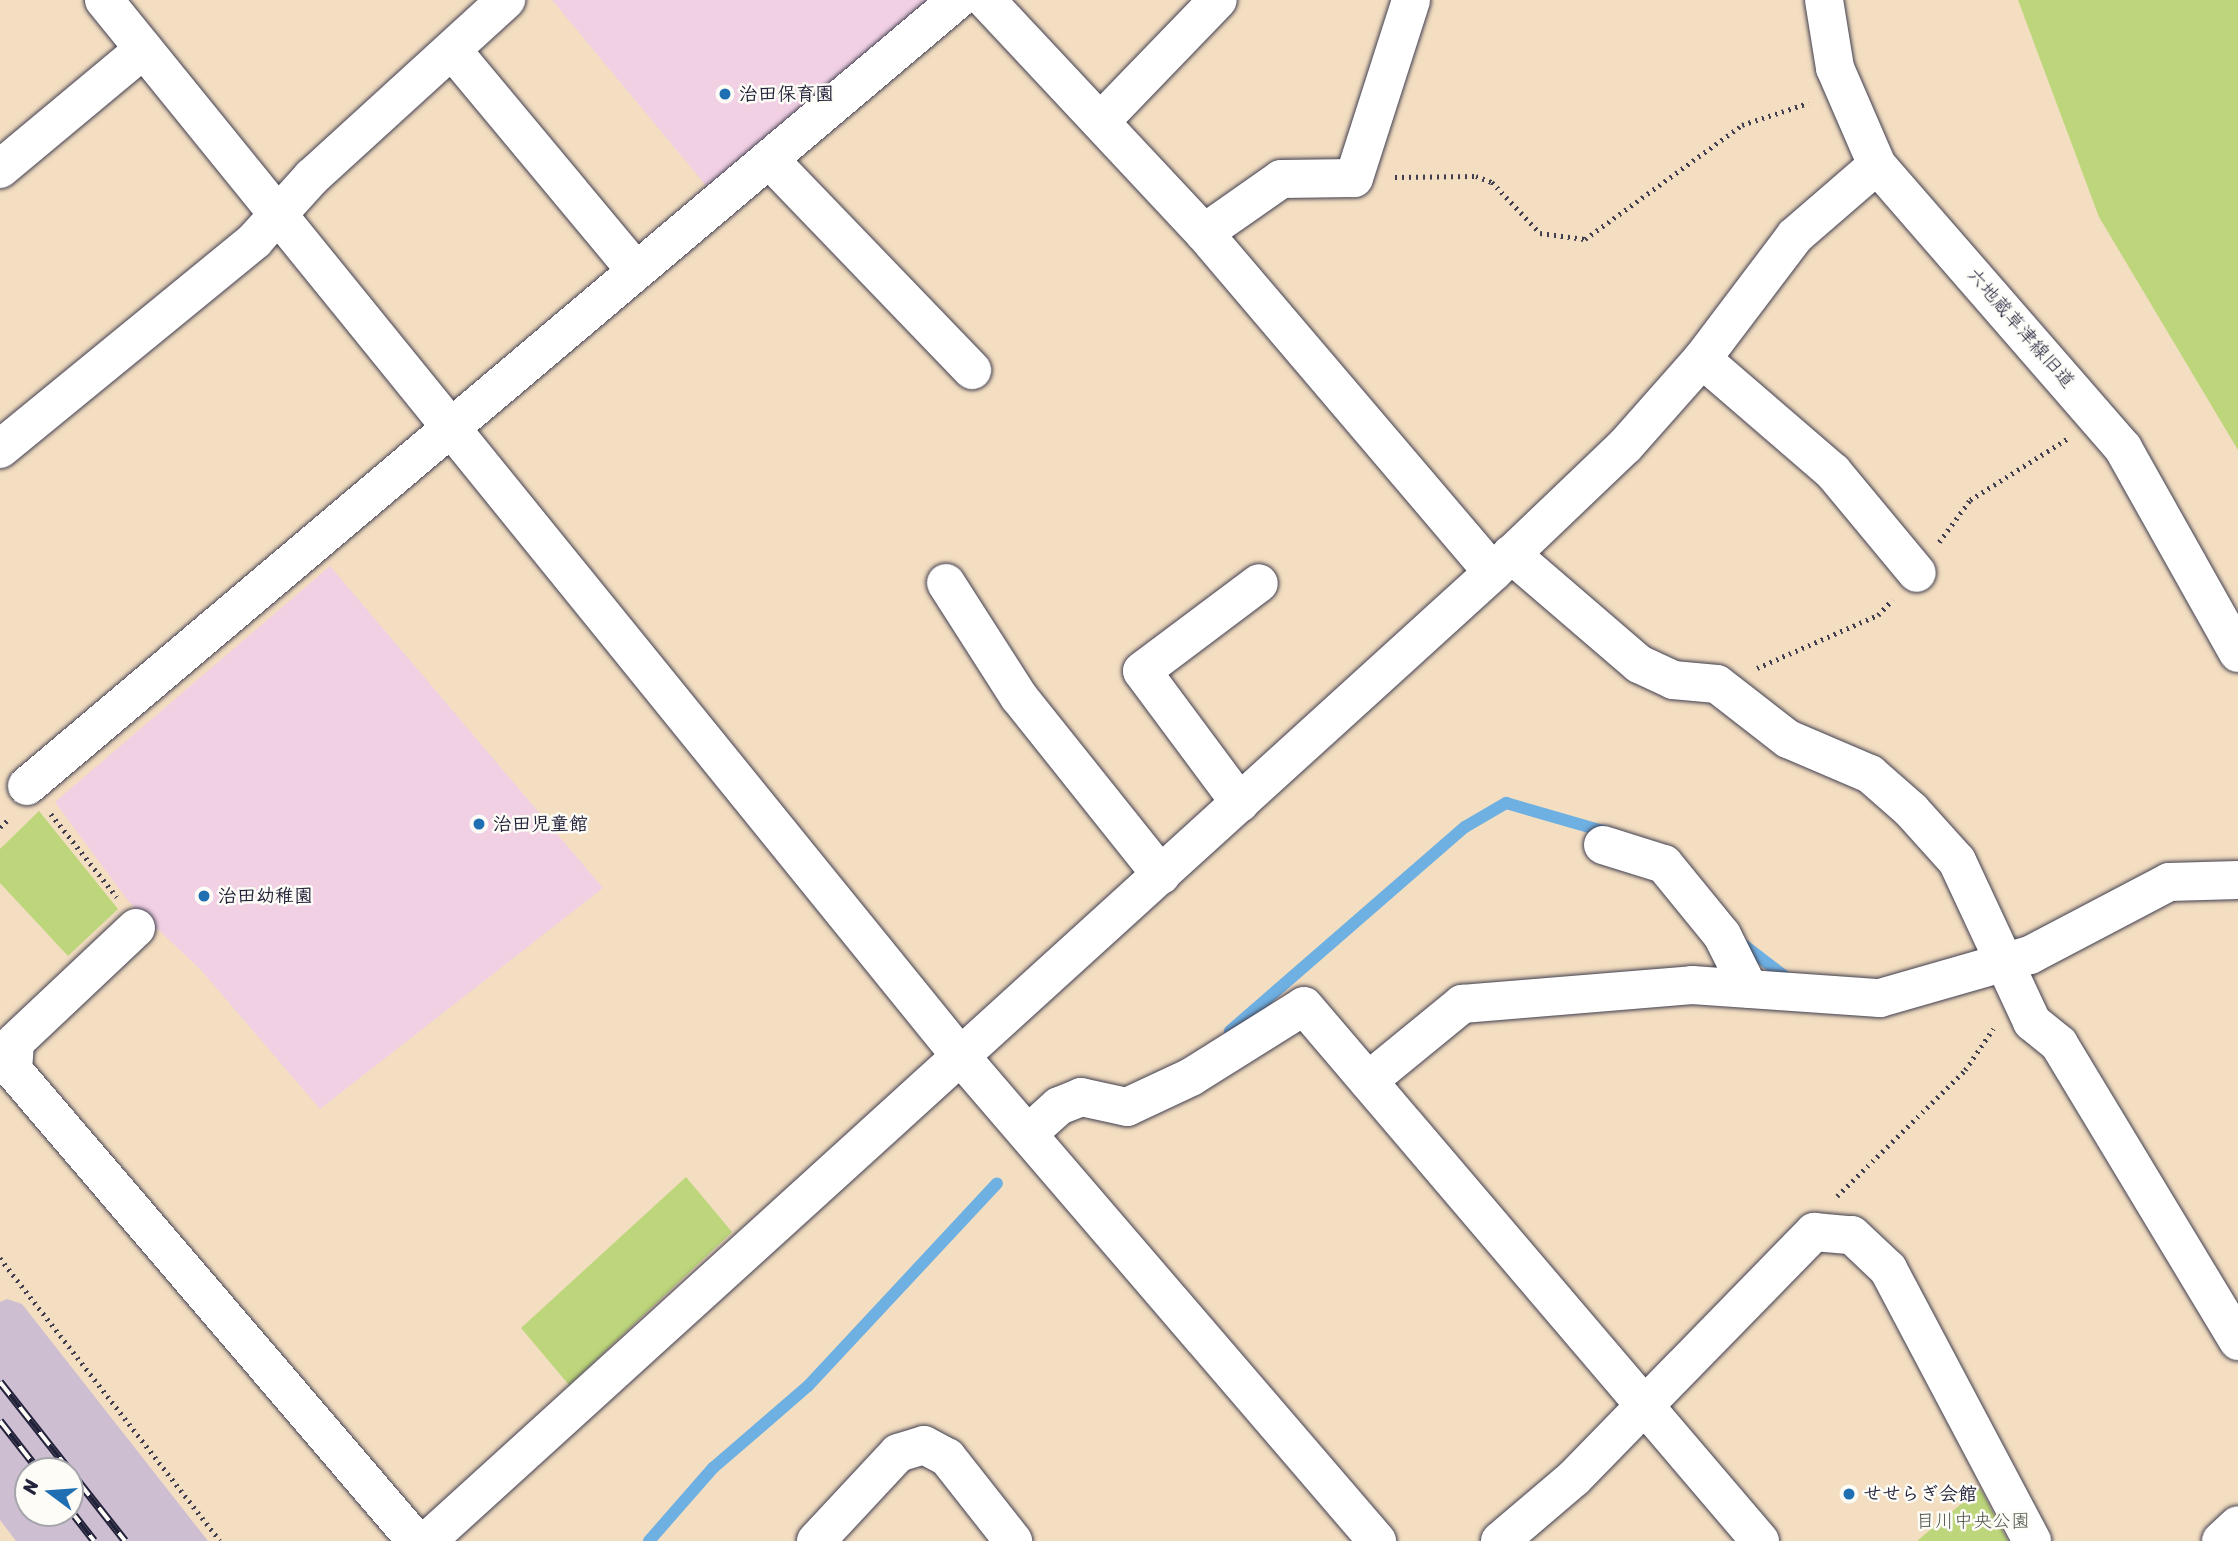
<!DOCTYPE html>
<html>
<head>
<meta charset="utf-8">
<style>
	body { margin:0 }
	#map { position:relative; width:2238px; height:1541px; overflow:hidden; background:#f3dec1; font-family:Sriracha,"Klee One",sans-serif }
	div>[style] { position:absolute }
	.built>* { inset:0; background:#f1d0e4 }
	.industrial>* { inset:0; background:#cebed1 }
	.green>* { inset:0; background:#bdd67b }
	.stream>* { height:12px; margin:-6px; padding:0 6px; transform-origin:6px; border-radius:6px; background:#6eb0e2 }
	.path>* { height:4.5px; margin-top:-2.25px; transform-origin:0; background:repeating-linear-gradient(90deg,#413e4f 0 2px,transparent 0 7px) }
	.roads { filter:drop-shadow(0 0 2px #413e4f) drop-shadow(0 0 2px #413e4f) }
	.minor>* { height:38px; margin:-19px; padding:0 19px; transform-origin:19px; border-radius:19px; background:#fff }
	.rail>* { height:8px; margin-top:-4px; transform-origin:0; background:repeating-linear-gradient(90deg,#fdfcf7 0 16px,#22223b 0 32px); box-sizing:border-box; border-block:2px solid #22223b }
	.dots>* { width:19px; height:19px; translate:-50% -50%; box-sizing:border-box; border:4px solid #fdfcf7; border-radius:50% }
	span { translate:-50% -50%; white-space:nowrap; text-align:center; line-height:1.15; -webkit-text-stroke:5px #fdfcf7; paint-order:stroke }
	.poi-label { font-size:19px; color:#22223b; font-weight:700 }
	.left { translate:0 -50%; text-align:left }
	.street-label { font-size:19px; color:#22223b }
	.park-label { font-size:19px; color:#50584e }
	.north { position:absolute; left:14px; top:1457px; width:70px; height:70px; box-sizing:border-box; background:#fdfcf7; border:2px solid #a5a5ac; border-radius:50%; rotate:286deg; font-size:19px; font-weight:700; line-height:28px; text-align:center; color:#22223b }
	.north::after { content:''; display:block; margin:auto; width:24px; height:32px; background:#1f6fb2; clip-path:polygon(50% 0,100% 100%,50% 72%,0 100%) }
</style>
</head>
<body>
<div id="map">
	<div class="built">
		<i style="clip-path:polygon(552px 0,931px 0,708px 188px)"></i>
		<i style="clip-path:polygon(330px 566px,603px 888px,320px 1109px,200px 969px,129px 902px,55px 802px)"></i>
	</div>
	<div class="industrial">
		<i style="clip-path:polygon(evenodd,7px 1299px,22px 1304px,208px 1541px,16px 1541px,0 1520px,0 1302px,7px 1299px,28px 1471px,70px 1471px,70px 1513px,28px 1513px,28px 1471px)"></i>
	</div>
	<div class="green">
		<i style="clip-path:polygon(2018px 0,2238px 0,2238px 450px,2099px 217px)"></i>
		<i style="clip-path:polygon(39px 811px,118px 909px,68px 956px,0 883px,0 849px)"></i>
		<i style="clip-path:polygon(686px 1177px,732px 1232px,569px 1385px,521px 1328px)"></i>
		<i style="clip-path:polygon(1980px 1488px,2008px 1541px,1917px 1541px)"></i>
	</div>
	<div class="stream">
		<i style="left:1745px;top:946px;width:54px;rotate:37.5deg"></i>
		<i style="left:1230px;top:1031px;width:311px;rotate:-41deg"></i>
		<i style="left:1465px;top:827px;width:48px;rotate:-30.3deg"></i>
		<i style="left:1506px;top:803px;width:108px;rotate:16.1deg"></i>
		<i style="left:649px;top:1541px;width:97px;rotate:-48.8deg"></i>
		<i style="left:713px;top:1468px;width:125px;rotate:-40.8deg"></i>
		<i style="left:808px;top:1386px;width:277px;rotate:-47deg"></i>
	</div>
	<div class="path">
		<i style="left:1395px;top:177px;width:81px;rotate:-0.7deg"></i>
		<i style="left:1476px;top:176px;width:17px;rotate:21deg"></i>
		<i style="left:1492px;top:182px;width:70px;rotate:46.7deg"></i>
		<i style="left:1540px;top:233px;width:45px;rotate:7.6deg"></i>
		<i style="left:1585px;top:239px;width:194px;rotate:-36deg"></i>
		<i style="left:1742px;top:125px;width:70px;rotate:-18.4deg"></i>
		<i style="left:1939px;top:542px;width:52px;rotate:-53.6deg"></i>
		<i style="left:1970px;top:500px;width:115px;rotate:-32.2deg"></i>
		<i style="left:1757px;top:668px;width:132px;rotate:-23.7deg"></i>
		<i style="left:1878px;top:615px;width:21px;rotate:-47deg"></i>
		<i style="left:51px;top:814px;width:106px;rotate:51.5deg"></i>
		<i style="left:0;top:827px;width:13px;rotate:-42deg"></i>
		<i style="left:1837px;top:1196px;width:180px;rotate:-44.5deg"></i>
		<i style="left:1965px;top:1070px;width:50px;rotate:-55.7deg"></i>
		<i style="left:0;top:1258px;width:358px;rotate:52.1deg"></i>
	</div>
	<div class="roads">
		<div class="minor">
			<i style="left:104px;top:0;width:1362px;rotate:50.96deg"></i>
			<i style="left:962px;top:1058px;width:637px;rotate:49.33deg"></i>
			<i style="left:986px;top:0;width:319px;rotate:46.9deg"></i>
			<i style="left:1204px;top:233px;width:445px;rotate:49.6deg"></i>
			<i style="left:1824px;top:0;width:69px;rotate:80.8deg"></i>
			<i style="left:1835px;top:68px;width:106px;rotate:66.6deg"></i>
			<i style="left:1877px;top:165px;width:375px;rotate:49deg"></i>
			<i style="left:2123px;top:448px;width:235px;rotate:60.7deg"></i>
			<i style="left:452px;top:50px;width:286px;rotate:50.2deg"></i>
			<i style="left:1101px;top:121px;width:168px;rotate:-46deg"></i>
			<i style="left:769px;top:159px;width:293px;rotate:46.1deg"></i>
			<i style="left:0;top:169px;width:187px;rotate:-39.8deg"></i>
			<i style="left:1204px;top:233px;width:94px;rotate:-35deg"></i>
			<i style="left:1281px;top:179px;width:73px;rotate:-0.8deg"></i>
			<i style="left:1354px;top:178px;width:187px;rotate:-72.2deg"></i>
			<i style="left:1702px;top:359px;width:173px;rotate:40.8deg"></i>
			<i style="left:1833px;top:472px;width:131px;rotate:50.3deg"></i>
			<i style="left:0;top:449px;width:330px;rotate:-39.3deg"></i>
			<i style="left:255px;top:240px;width:85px;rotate:-47.9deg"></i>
			<i style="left:312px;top:177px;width:263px;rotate:-42.4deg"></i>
			<i style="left:1511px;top:554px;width:169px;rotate:40.7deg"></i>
			<i style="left:1639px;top:664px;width:38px;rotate:25deg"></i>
			<i style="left:1673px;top:680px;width:44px;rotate:5.2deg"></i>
			<i style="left:1717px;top:684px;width:90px;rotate:37.8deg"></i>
			<i style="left:1788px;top:739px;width:89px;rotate:23.1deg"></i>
			<i style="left:1870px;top:774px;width:55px;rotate:41.3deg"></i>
			<i style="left:1911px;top:810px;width:69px;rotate:48deg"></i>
			<i style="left:1957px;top:861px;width:178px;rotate:65deg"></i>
			<i style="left:2032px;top:1022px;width:35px;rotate:39deg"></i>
			<i style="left:2059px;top:1044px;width:347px;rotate:58.9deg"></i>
			<i style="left:946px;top:583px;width:135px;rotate:57.4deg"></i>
			<i style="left:1019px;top:697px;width:228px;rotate:51.4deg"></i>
			<i style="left:27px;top:786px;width:1218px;rotate:-40.2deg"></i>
			<i style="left:1240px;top:803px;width:164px;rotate:-126.6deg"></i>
			<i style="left:1142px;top:671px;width:146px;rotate:-36.9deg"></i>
			<i style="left:1603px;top:845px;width:64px;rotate:17.3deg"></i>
			<i style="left:1664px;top:864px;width:92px;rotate:50.8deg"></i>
			<i style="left:1722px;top:935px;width:60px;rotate:63.4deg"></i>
			<i style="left:136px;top:928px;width:166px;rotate:136.7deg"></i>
			<i style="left:15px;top:1042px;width:28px;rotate:94deg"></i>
			<i style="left:13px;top:1070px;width:620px;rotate:49.45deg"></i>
			<i style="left:1368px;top:1081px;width:122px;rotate:-39.3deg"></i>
			<i style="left:1462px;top:1004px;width:231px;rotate:-4.7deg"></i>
			<i style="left:1692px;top:985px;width:188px;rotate:4deg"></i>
			<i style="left:1880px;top:998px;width:156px;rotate:-16deg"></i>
			<i style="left:2030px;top:955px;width:157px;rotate:-27.7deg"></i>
			<i style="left:2169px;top:882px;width:69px;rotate:-1.7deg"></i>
			<i style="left:1029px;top:1133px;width:40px;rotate:-42deg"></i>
			<i style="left:1059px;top:1106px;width:24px;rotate:-22deg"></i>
			<i style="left:1081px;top:1097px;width:47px;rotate:12.3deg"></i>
			<i style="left:1127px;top:1107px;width:71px;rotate:-25.1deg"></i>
			<i style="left:1191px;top:1077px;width:133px;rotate:-32.1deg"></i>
			<i style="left:1304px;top:1006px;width:703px;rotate:49.56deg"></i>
			<i style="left:427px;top:1541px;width:1441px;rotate:-42.27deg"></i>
			<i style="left:1493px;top:572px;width:182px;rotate:-43.7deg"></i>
			<i style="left:1625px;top:446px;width:116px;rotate:-48.5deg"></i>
			<i style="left:1702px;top:359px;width:154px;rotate:-52.9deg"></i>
			<i style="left:1795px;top:236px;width:108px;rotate:-40.9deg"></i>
			<i style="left:816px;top:1541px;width:120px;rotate:-47deg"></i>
			<i style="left:898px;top:1453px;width:27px;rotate:-17deg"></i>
			<i style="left:924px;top:1445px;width:26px;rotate:28deg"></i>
			<i style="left:947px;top:1457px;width:107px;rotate:51.8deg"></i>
			<i style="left:1500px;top:1541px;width:97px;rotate:-40.4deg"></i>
			<i style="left:1574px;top:1478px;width:344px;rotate:-45.7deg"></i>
			<i style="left:1814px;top:1232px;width:38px;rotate:5deg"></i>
			<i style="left:1852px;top:1235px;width:50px;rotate:43.4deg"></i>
			<i style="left:1888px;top:1269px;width:308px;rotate:62.1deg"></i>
			<i style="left:2221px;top:1541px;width:23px;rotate:-43deg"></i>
		</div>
	</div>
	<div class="rail">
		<i style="left:0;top:1382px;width:202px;rotate:51.8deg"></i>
		<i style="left:0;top:1421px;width:63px;rotate:52deg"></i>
		<i style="left:70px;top:1510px;width:39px;rotate:52deg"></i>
	</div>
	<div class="dots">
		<i style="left:725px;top:94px;background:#1f6fb2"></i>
		<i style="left:479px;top:824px;background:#1f6fb2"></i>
		<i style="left:204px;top:896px;background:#1f6fb2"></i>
		<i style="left:1849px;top:1494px;background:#1f6fb2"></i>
	</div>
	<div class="poi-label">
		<span class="left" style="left:739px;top:94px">治田保育園</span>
		<span class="left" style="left:493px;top:824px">治田児童館</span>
		<span class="left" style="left:218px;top:896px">治田幼稚園</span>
		<span class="left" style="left:1863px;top:1494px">せせらぎ会館</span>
	</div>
	<div class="street-label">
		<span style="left:2021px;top:328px;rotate:49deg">六地蔵草津線旧道</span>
	</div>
	<div class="park-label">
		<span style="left:1973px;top:1521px">目川中央公園</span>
	</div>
	<div class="north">N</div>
</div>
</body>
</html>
